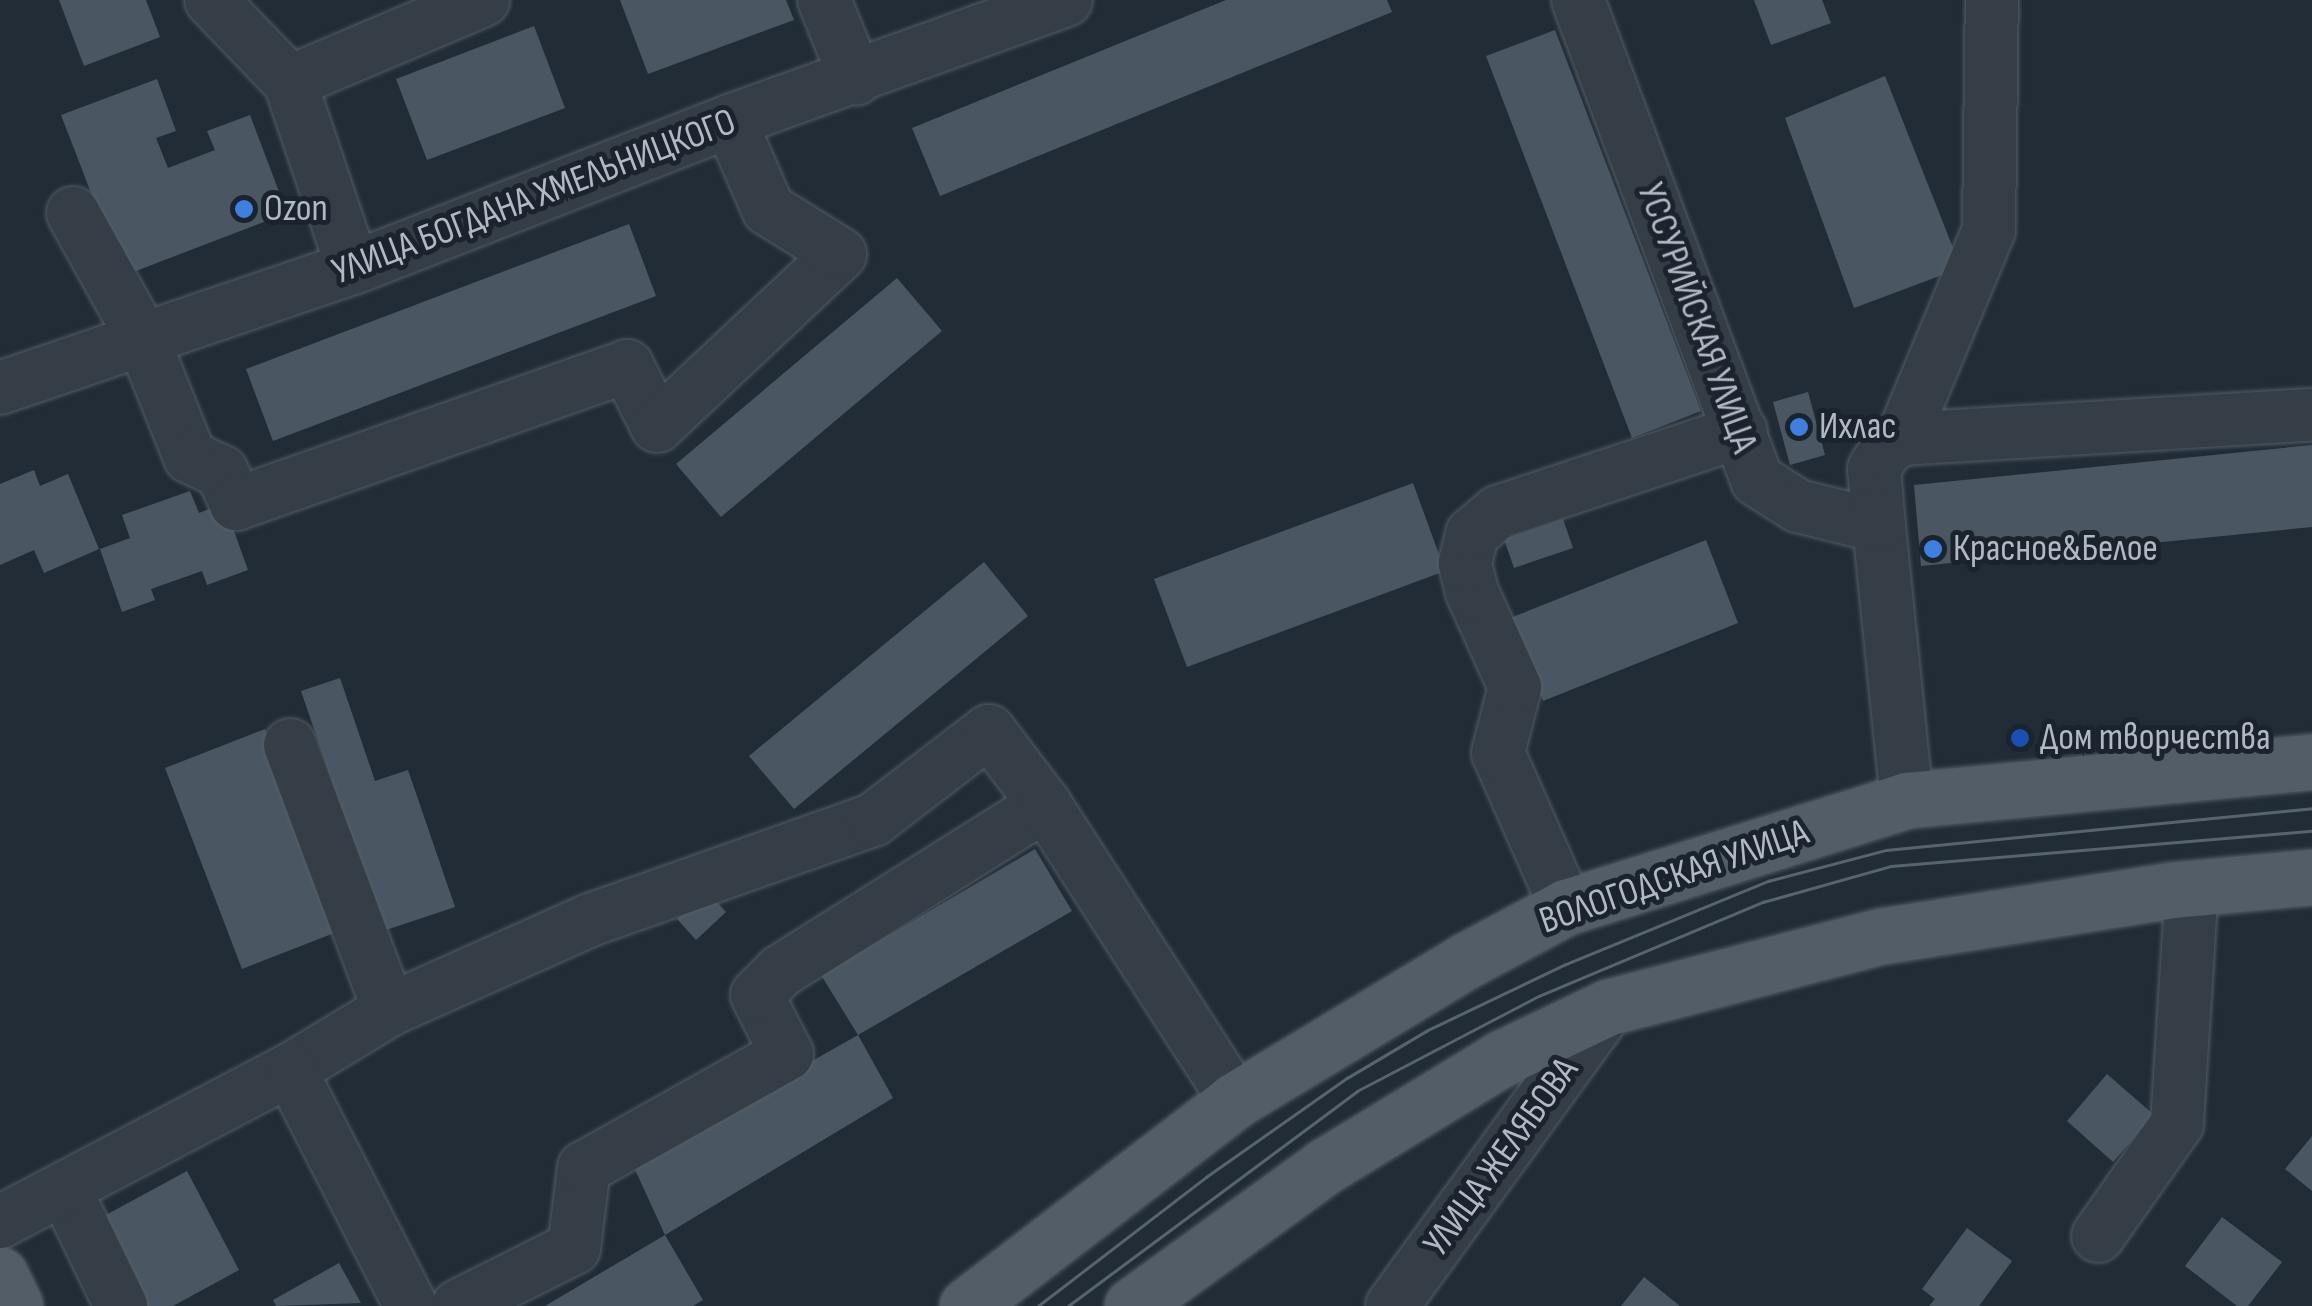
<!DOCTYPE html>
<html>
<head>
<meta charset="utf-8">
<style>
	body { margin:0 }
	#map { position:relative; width:2312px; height:1306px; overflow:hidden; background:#222c37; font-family:"Sofia Sans Condensed",sans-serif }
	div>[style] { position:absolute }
	.building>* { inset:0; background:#4a5763 }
	.roads { filter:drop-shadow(0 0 2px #535c65) drop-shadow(0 0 2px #535c65) }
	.minor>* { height:52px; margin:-26px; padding:0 26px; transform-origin:26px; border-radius:26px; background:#353e47 }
	.major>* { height:55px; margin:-27.5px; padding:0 27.5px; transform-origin:27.5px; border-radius:27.5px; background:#535d68 }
	.tram>* { height:2.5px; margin:-1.25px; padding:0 1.25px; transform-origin:1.25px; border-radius:1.25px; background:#57636e }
	.dots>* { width:28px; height:28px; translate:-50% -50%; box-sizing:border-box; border:5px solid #1b232c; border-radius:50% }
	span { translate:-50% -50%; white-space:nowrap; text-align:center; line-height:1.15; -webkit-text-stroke:10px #1b232c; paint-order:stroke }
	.street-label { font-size:38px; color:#b0b9c4 }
	.poi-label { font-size:38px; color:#b0b9c4 }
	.left { translate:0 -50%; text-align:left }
</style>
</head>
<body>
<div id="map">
	<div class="building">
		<i style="clip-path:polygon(59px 0,146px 0,160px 37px,84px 66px)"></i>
		<i style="clip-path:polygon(620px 0,786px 0,794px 20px,648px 74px)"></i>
		<i style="clip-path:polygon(1226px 0,1387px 0,1392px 12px,940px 196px,912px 128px)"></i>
		<i style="clip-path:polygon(1754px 0,1822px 0,1831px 23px,1771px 45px)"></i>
		<i style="clip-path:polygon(534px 26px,565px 108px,427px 160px,396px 79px)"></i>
		<i style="clip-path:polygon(1555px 30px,1701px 411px,1632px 438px,1486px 56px)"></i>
		<i style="clip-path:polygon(1885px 76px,1961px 268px,1854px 308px,1785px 118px)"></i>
		<i style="clip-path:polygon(157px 79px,176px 131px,156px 138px,168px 168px,215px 150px,207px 131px,250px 115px,287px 213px,123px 276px,61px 115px)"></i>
		<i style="clip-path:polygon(629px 224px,656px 296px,273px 441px,246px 369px)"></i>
		<i style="clip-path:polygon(897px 278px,942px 331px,721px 517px,676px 464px)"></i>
		<i style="clip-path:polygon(1808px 392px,1825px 455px,1790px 465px,1773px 402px)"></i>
		<i style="clip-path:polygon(2312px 445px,2312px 527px,1921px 566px,1914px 485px)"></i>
		<i style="clip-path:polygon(34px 470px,40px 486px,68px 474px,99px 549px,44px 573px,34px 550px,0 565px,0 484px)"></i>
		<i style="clip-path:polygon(1413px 483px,1445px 571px,1187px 667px,1154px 579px)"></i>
		<i style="clip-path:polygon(190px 491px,199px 513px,224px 503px,248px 570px,207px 585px,202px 571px,151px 589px,155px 600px,122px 612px,100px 549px,130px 538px,122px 515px)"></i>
		<i style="clip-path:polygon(1563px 519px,1573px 548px,1514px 568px,1504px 539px)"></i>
		<i style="clip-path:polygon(1706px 540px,1738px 623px,1543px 701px,1510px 618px)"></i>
		<i style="clip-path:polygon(984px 562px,1028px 616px,794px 809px,749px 756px)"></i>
		<i style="clip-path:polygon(340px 678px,375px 781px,408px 770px,455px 907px,383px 931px,301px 691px)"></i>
		<i style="clip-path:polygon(265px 729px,342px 930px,242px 969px,165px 768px)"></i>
		<i style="clip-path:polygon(1035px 849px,1072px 911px,858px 1035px,893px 1098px,665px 1235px,632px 1163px,858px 1035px,821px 975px)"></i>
		<i style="clip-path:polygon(707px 891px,726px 912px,696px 940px,677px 919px)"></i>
		<i style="clip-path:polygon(2107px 1074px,2154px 1115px,2113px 1162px,2067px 1121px)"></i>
		<i style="clip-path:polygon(2312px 1136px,2312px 1191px,2285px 1169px)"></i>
		<i style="clip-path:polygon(187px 1171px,239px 1270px,173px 1306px,137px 1306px,93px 1222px)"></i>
		<i style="clip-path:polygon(2222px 1217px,2282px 1262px,2248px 1306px,2237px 1306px,2185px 1266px)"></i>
		<i style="clip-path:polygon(1967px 1228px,2012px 1261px,1979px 1306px,1929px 1306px,1935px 1299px,1922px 1289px)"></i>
		<i style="clip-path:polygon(665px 1235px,703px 1300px,693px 1306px,545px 1306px)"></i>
		<i style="clip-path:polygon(339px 1263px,361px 1303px,276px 1306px,273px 1300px)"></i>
		<i style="clip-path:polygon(1644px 1277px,1680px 1306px,1621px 1306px)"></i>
	</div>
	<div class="roads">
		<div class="minor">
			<i style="left:211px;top:0;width:114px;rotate:46.1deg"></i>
			<i style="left:290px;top:82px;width:210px;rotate:-23deg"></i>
			<i style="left:824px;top:0;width:85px;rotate:67.9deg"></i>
			<i style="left:1578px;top:0;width:512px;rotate:69.55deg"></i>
			<i style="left:1757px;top:480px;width:49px;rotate:32.4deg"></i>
			<i style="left:1798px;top:506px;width:83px;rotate:13.9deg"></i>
			<i style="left:1879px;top:526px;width:275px;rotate:84.2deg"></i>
			<i style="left:290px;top:82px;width:196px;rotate:71.3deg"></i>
			<i style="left:73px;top:213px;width:142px;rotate:60.9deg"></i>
			<i style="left:142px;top:337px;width:129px;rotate:68.2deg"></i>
			<i style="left:190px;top:457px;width:35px;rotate:25deg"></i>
			<i style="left:222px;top:472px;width:35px;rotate:66deg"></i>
			<i style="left:236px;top:504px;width:415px;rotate:-19.4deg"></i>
			<i style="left:627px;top:366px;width:67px;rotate:63.4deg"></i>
			<i style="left:657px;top:426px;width:251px;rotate:-43.2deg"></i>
			<i style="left:840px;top:254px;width:85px;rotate:-148deg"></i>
			<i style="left:768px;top:209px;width:96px;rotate:-113.4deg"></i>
			<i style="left:0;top:388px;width:373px;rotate:-18.8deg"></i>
			<i style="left:353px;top:268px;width:405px;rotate:-21.3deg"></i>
			<i style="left:730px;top:121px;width:357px;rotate:-19.8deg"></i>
			<i style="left:1902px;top:439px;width:226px;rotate:-67.4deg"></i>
			<i style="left:1989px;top:230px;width:230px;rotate:-89.3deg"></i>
			<i style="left:1879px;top:526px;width:57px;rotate:-95deg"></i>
			<i style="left:1874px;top:469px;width:23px;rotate:-59deg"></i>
			<i style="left:1886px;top:449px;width:19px;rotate:-32deg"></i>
			<i style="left:1902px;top:439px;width:411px;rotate:-3.4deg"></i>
			<i style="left:290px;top:745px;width:283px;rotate:69.5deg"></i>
			<i style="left:1566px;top:907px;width:168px;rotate:-113.8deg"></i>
			<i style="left:1498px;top:753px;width:68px;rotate:-75.6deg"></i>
			<i style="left:1515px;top:687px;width:104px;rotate:-114.4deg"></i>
			<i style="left:1472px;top:592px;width:30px;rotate:-104deg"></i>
			<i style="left:1465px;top:563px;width:30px;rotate:-76deg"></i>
			<i style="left:1472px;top:534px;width:34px;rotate:-40deg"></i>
			<i style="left:1498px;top:512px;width:256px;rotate:-18.4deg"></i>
			<i style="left:290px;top:1070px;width:116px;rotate:-31.2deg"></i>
			<i style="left:389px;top:1010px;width:220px;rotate:-24.1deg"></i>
			<i style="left:590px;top:920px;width:300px;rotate:-19.5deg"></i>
			<i style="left:873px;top:820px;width:146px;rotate:-37.5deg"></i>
			<i style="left:989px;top:731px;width:93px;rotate:52.9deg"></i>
			<i style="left:65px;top:1190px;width:129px;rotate:64.2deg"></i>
			<i style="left:0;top:1222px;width:327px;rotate:-27.7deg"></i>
			<i style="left:290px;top:1070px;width:265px;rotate:62.9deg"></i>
			<i style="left:2098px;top:1236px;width:137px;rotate:-54.8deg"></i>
			<i style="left:2177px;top:1124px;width:236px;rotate:-86.4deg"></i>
			<i style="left:458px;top:1306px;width:130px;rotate:-26.6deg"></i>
			<i style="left:574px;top:1248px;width:81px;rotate:-82.9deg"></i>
			<i style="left:584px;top:1168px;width:233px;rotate:-29.3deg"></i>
			<i style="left:787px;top:1054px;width:66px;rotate:-117deg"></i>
			<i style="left:757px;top:995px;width:34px;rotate:-45deg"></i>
			<i style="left:781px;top:971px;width:312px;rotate:-32.2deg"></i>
			<i style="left:1045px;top:805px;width:351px;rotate:57.2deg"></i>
			<i style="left:1392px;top:1306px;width:369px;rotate:-54deg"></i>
		</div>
		<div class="major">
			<i style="left:0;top:1275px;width:34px;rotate:64deg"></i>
			<i style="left:967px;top:1306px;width:338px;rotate:-37.5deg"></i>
			<i style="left:1235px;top:1100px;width:273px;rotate:-31.1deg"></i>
			<i style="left:1469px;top:959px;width:110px;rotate:-28.2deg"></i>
			<i style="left:1566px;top:907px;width:357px;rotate:-17.4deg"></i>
			<i style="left:1907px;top:800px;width:407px;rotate:-5.4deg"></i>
			<i style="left:1132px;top:1306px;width:241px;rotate:-35.9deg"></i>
			<i style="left:1327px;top:1165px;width:205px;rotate:-31.4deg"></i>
			<i style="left:1502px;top:1058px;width:119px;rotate:-25.5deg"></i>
			<i style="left:1609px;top:1007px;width:282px;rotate:-14.6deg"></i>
			<i style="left:1882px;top:936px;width:294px;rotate:-9deg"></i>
			<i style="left:2172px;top:890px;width:141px;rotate:-5.3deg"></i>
		</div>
	</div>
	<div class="tram">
		<i style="left:1038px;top:1306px;width:212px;rotate:-37.5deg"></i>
		<i style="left:1206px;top:1177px;width:172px;rotate:-35.1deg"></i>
		<i style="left:1347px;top:1078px;width:92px;rotate:-30.7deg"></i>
		<i style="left:1426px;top:1031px;width:153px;rotate:-25.6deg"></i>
		<i style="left:1564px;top:965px;width:221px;rotate:-22.4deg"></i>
		<i style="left:1768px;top:881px;width:122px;rotate:-14.7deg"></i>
		<i style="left:1886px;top:850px;width:428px;rotate:-5.6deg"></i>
		<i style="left:1068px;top:1306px;width:360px;rotate:-36.6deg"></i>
		<i style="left:1357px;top:1091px;width:205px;rotate:-27.6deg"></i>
		<i style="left:1539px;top:996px;width:243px;rotate:-22.8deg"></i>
		<i style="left:1763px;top:902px;width:133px;rotate:-15.7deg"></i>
		<i style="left:1891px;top:866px;width:422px;rotate:-4.8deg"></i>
	</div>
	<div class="dots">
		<i style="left:244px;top:209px;background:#3f7fe0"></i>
		<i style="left:1799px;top:427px;background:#3f7fe0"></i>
		<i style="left:1933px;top:549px;background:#3f7fe0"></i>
		<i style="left:2020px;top:738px;background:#1a4fb4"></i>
	</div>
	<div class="street-label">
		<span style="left:534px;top:197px;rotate:-21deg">УЛИЦА БОГДАНА ХМЕЛЬНИЦКОГО</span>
		<span style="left:1697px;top:318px;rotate:70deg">УССУРИЙСКАЯ УЛИЦА</span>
		<span style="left:1674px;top:877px;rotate:-19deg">ВОЛОГОДСКАЯ УЛИЦА</span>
		<span style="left:1501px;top:1157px;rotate:-54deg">УЛИЦА ЖЕЛЯБОВА</span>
	</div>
	<div class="poi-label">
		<span class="left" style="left:264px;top:209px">Ozon</span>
		<span class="left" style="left:1819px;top:427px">Ихлас</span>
		<span class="left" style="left:1953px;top:549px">Красное&amp;Белое</span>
		<span class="left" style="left:2040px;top:738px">Дом творчества</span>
	</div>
</div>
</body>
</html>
